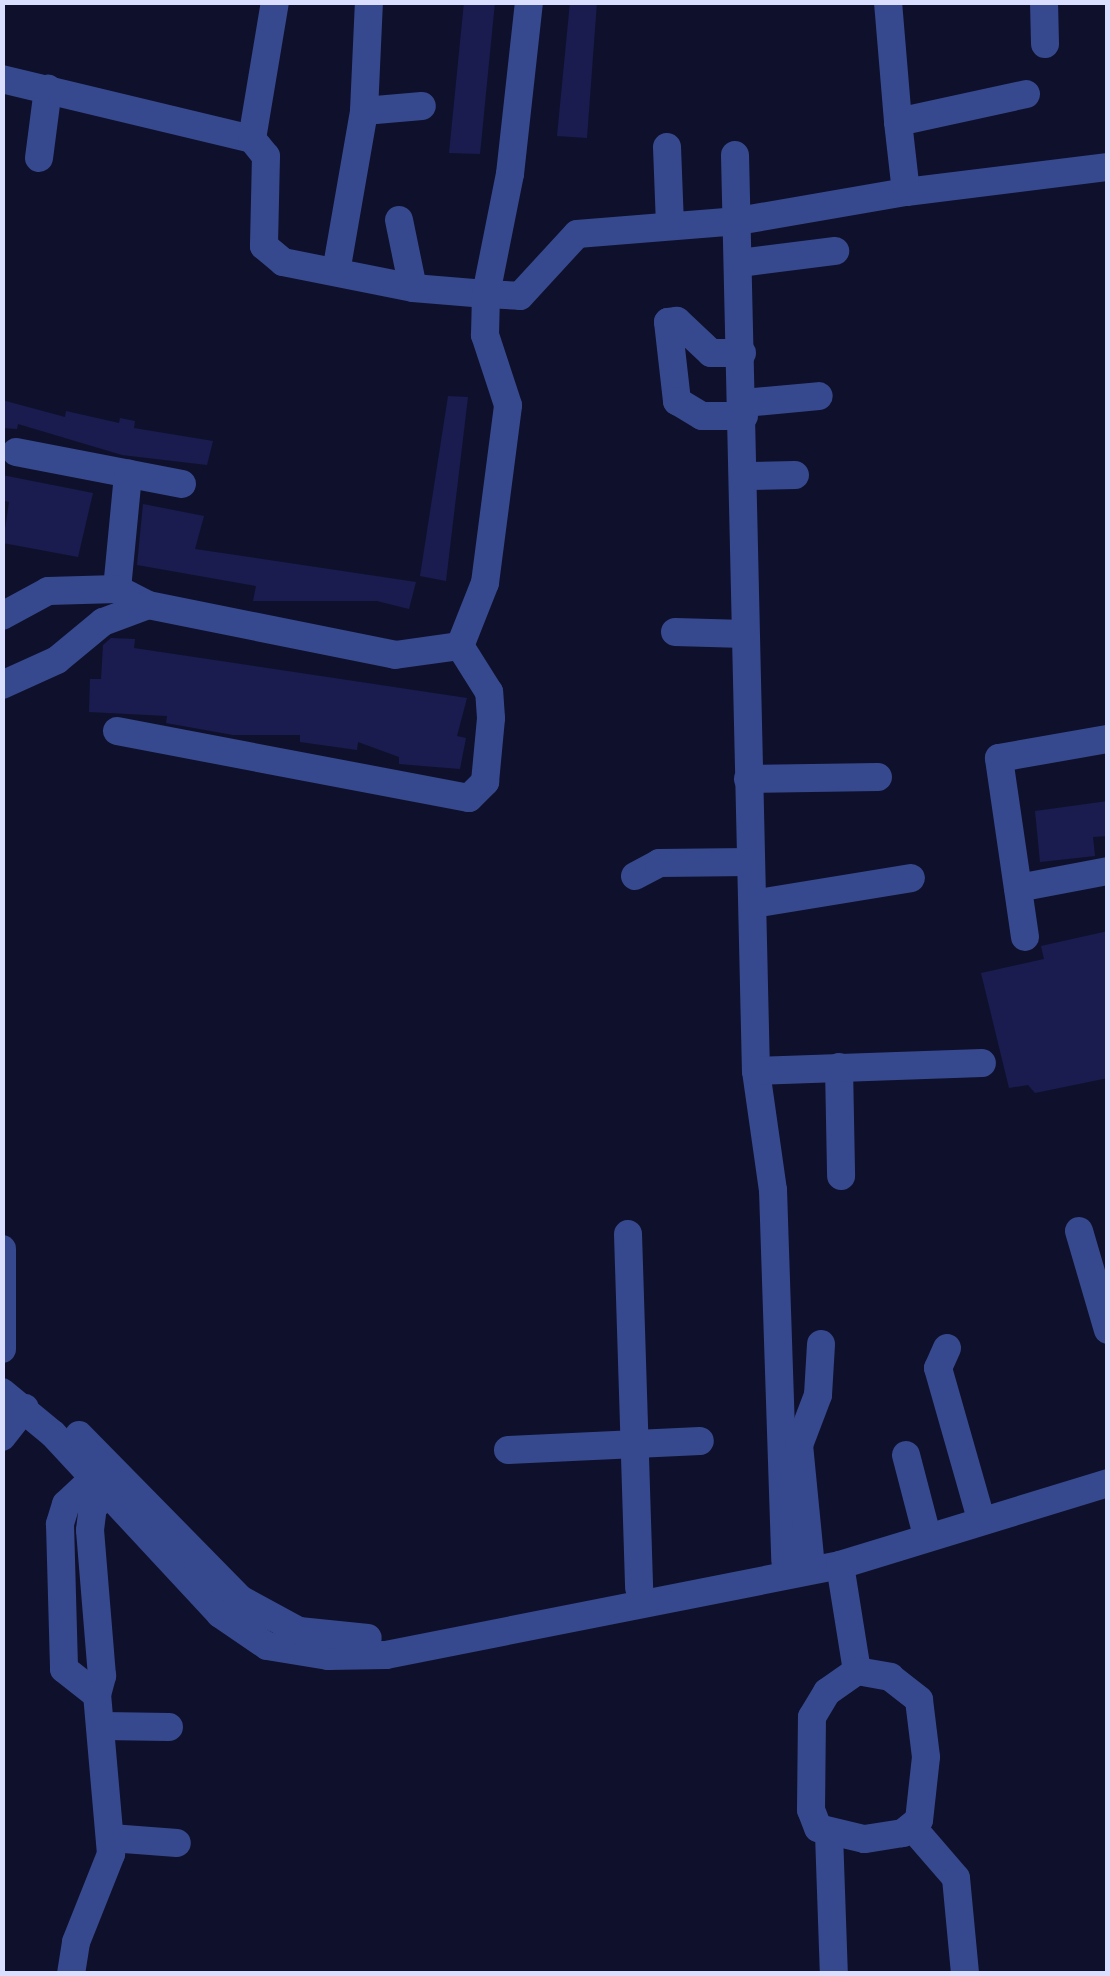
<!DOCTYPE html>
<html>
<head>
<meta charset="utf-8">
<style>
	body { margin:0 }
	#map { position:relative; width:1110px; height:1976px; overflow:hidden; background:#0f112c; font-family:Commissioner,sans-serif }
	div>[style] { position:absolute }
	.building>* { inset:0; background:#1a1c4f }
	.minor>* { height:28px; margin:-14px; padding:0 14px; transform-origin:14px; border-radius:14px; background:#37498e }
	span { translate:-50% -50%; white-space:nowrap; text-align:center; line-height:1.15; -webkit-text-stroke:8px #0f112c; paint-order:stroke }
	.frame { position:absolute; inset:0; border:5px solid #dbdfff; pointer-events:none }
</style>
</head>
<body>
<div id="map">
	<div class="building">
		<i style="clip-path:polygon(464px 2px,495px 2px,480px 154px,449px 153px)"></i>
		<i style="clip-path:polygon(570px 2px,597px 2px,587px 138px,557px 136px)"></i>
		<i style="clip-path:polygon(448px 396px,468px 397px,446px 581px,420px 576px)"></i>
		<i style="clip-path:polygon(2px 400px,65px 417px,66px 411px,119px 423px,120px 418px,135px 421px,134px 428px,213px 441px,207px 465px,122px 455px,18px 424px,17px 429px,2px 428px)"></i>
		<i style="clip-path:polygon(2px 475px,93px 493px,78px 557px,3px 543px,9px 502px,2px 500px)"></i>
		<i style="clip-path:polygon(143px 504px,204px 516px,195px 549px,416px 582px,409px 609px,377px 601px,253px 601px,256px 586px,137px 565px)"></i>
		<i style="clip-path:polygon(111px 638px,135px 639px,134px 648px,467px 698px,457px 736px,466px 738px,460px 769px,399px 764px,399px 757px,358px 742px,357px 750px,300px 742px,300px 735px,233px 735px,166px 723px,167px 716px,89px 712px,90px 679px,101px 679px,103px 645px)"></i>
		<i style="clip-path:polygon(1108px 801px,1108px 836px,1093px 837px,1095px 856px,1040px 862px,1035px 811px)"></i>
		<i style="clip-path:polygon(1108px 931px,1108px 1078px,1035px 1093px,1028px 1085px,1009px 1088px,981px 973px,1044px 959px,1041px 946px)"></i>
	</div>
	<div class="minor">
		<i style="left:888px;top:2px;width:120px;rotate:85.2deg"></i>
		<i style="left:1044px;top:2px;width:42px;rotate:88.6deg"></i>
		<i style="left:2px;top:79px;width:257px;rotate:13.5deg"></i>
		<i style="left:252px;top:139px;width:22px;rotate:51deg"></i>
		<i style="left:266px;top:156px;width:90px;rotate:91.3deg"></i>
		<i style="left:264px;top:246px;width:25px;rotate:40deg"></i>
		<i style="left:283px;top:262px;width:133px;rotate:11.3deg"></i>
		<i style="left:413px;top:288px;width:73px;rotate:4.7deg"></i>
		<i style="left:486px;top:294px;width:34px;rotate:3deg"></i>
		<i style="left:520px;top:296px;width:84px;rotate:-47.4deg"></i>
		<i style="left:577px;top:234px;width:162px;rotate:-4.6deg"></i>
		<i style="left:738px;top:221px;width:170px;rotate:-9.8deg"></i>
		<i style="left:906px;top:192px;width:204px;rotate:-7.1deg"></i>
		<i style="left:364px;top:111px;width:58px;rotate:-4.9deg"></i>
		<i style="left:252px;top:139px;width:139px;rotate:-80.5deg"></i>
		<i style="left:667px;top:147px;width:79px;rotate:87.8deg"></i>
		<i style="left:735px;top:155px;width:916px;rotate:88.69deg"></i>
		<i style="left:756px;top:1071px;width:120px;rotate:81.9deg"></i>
		<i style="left:773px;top:1190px;width:371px;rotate:88.1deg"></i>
		<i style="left:39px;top:158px;width:70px;rotate:-82.6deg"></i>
		<i style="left:906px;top:192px;width:70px;rotate:-96.5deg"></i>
		<i style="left:898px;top:122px;width:131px;rotate:-12.3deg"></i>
		<i style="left:399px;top:220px;width:69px;rotate:78.4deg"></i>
		<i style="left:740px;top:263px;width:96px;rotate:-7.2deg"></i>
		<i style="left:336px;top:272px;width:163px;rotate:-80.1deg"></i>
		<i style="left:364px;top:111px;width:109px;rotate:-87.4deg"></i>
		<i style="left:742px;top:353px;width:31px;rotate:180deg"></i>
		<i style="left:711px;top:353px;width:47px;rotate:-136.7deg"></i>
		<i style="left:677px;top:321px;width:9px;rotate:174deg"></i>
		<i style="left:668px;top:322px;width:80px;rotate:83.5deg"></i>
		<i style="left:677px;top:401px;width:29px;rotate:31deg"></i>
		<i style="left:702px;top:416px;width:42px"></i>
		<i style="left:744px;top:403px;width:75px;rotate:-5.3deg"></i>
		<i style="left:16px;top:452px;width:169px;rotate:10.9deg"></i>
		<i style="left:747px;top:476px;width:48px;rotate:-1.2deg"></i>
		<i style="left:117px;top:589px;width:116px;rotate:-84.5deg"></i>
		<i style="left:2px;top:616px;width:52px;rotate:-28.5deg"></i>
		<i style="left:48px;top:591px;width:69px;rotate:-1.7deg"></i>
		<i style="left:117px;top:589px;width:35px;rotate:27deg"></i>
		<i style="left:148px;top:605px;width:252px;rotate:11.4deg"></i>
		<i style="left:395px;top:655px;width:66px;rotate:-7.9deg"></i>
		<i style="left:460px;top:646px;width:68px;rotate:-68.4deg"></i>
		<i style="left:485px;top:583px;width:179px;rotate:-82.6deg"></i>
		<i style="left:508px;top:405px;width:74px;rotate:-108.2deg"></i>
		<i style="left:485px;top:335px;width:41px;rotate:-88.6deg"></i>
		<i style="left:486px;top:294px;width:122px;rotate:-78.7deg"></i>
		<i style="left:510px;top:174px;width:173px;rotate:-83.7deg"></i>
		<i style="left:675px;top:632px;width:70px;rotate:1.6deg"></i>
		<i style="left:2px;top:685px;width:60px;rotate:-24.4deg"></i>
		<i style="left:57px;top:660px;width:60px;rotate:-39.6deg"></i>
		<i style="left:103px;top:622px;width:48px;rotate:-20.7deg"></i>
		<i style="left:117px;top:731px;width:358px;rotate:10.8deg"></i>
		<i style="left:469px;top:798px;width:23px;rotate:-45deg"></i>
		<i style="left:485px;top:782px;width:64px;rotate:-84.6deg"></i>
		<i style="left:491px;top:718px;width:26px;rotate:-94deg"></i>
		<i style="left:489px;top:692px;width:54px;rotate:-122.2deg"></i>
		<i style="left:748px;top:779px;width:130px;rotate:-0.9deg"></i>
		<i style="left:635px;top:876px;width:27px;rotate:-28deg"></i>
		<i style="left:659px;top:863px;width:91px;rotate:-0.6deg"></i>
		<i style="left:1018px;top:888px;width:92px;rotate:-10.7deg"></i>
		<i style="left:753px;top:904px;width:160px;rotate:-9.3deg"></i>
		<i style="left:1025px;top:937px;width:181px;rotate:-98.3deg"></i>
		<i style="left:999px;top:758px;width:111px;rotate:-9.9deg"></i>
		<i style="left:839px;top:1067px;width:109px;rotate:88.9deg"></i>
		<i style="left:756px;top:1071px;width:226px;rotate:-2deg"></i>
		<i style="left:1079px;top:1231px;width:103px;rotate:73.7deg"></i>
		<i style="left:628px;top:1234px;width:354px;rotate:88.2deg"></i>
		<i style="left:2px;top:1249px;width:100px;rotate:90deg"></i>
		<i style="left:947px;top:1348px;width:22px;rotate:114deg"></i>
		<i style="left:938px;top:1368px;width:150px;rotate:74.1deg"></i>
		<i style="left:2px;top:1392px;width:66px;rotate:39.5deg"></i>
		<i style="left:53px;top:1434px;width:246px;rotate:47.1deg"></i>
		<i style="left:220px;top:1614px;width:57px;rotate:34.2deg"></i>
		<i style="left:267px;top:1646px;width:62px;rotate:9.3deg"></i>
		<i style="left:328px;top:1656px;width:58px;rotate:-1deg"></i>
		<i style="left:386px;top:1655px;width:463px;rotate:-11.2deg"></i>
		<i style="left:840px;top:1565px;width:280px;rotate:-17deg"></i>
		<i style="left:79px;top:1435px;width:230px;rotate:45.5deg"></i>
		<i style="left:240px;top:1599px;width:67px;rotate:28.5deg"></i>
		<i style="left:299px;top:1631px;width:69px;rotate:5.8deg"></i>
		<i style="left:2px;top:1437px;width:37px;rotate:-52deg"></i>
		<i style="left:508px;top:1450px;width:192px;rotate:-2.7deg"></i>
		<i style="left:906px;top:1455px;width:75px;rotate:75.4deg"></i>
		<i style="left:94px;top:1478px;width:38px;rotate:137deg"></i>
		<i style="left:66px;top:1504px;width:21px;rotate:107deg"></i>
		<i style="left:60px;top:1524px;width:145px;rotate:88.4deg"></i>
		<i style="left:64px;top:1669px;width:42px;rotate:38.2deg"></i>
		<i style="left:97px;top:1695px;width:20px;rotate:-75deg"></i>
		<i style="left:102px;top:1676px;width:146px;rotate:-94.7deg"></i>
		<i style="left:90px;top:1530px;width:23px;rotate:-83deg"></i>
		<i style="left:93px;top:1507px;width:20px;rotate:-41deg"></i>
		<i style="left:810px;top:1557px;width:113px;rotate:-95.6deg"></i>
		<i style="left:799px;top:1445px;width:53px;rotate:-69.2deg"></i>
		<i style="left:818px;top:1395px;width:51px;rotate:-86.6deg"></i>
		<i style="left:840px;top:1565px;width:107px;rotate:80.9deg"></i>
		<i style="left:857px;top:1671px;width:34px;rotate:10deg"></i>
		<i style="left:890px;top:1677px;width:37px;rotate:38deg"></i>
		<i style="left:919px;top:1700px;width:57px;rotate:83deg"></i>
		<i style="left:926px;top:1757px;width:63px;rotate:96.3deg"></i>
		<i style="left:919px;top:1820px;width:21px;rotate:141deg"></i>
		<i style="left:903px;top:1833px;width:39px;rotate:171deg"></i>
		<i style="left:864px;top:1839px;width:47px;rotate:-166.6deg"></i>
		<i style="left:818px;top:1828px;width:19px;rotate:-111deg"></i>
		<i style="left:811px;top:1810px;width:93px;rotate:-89.4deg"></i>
		<i style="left:812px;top:1717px;width:29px;rotate:-59deg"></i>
		<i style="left:827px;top:1692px;width:37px;rotate:-35deg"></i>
		<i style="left:103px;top:1726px;width:66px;rotate:0.9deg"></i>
		<i style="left:912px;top:1827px;width:67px;rotate:49.2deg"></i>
		<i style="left:956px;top:1878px;width:96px;rotate:84.6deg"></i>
		<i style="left:829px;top:1834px;width:140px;rotate:88deg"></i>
		<i style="left:111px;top:1838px;width:66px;rotate:4.3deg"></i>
		<i style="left:71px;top:1974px;width:32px;rotate:-81deg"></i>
		<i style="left:76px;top:1942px;width:95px;rotate:-68.3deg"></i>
		<i style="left:111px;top:1854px;width:160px;rotate:-95deg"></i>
	</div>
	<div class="frame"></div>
</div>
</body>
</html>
